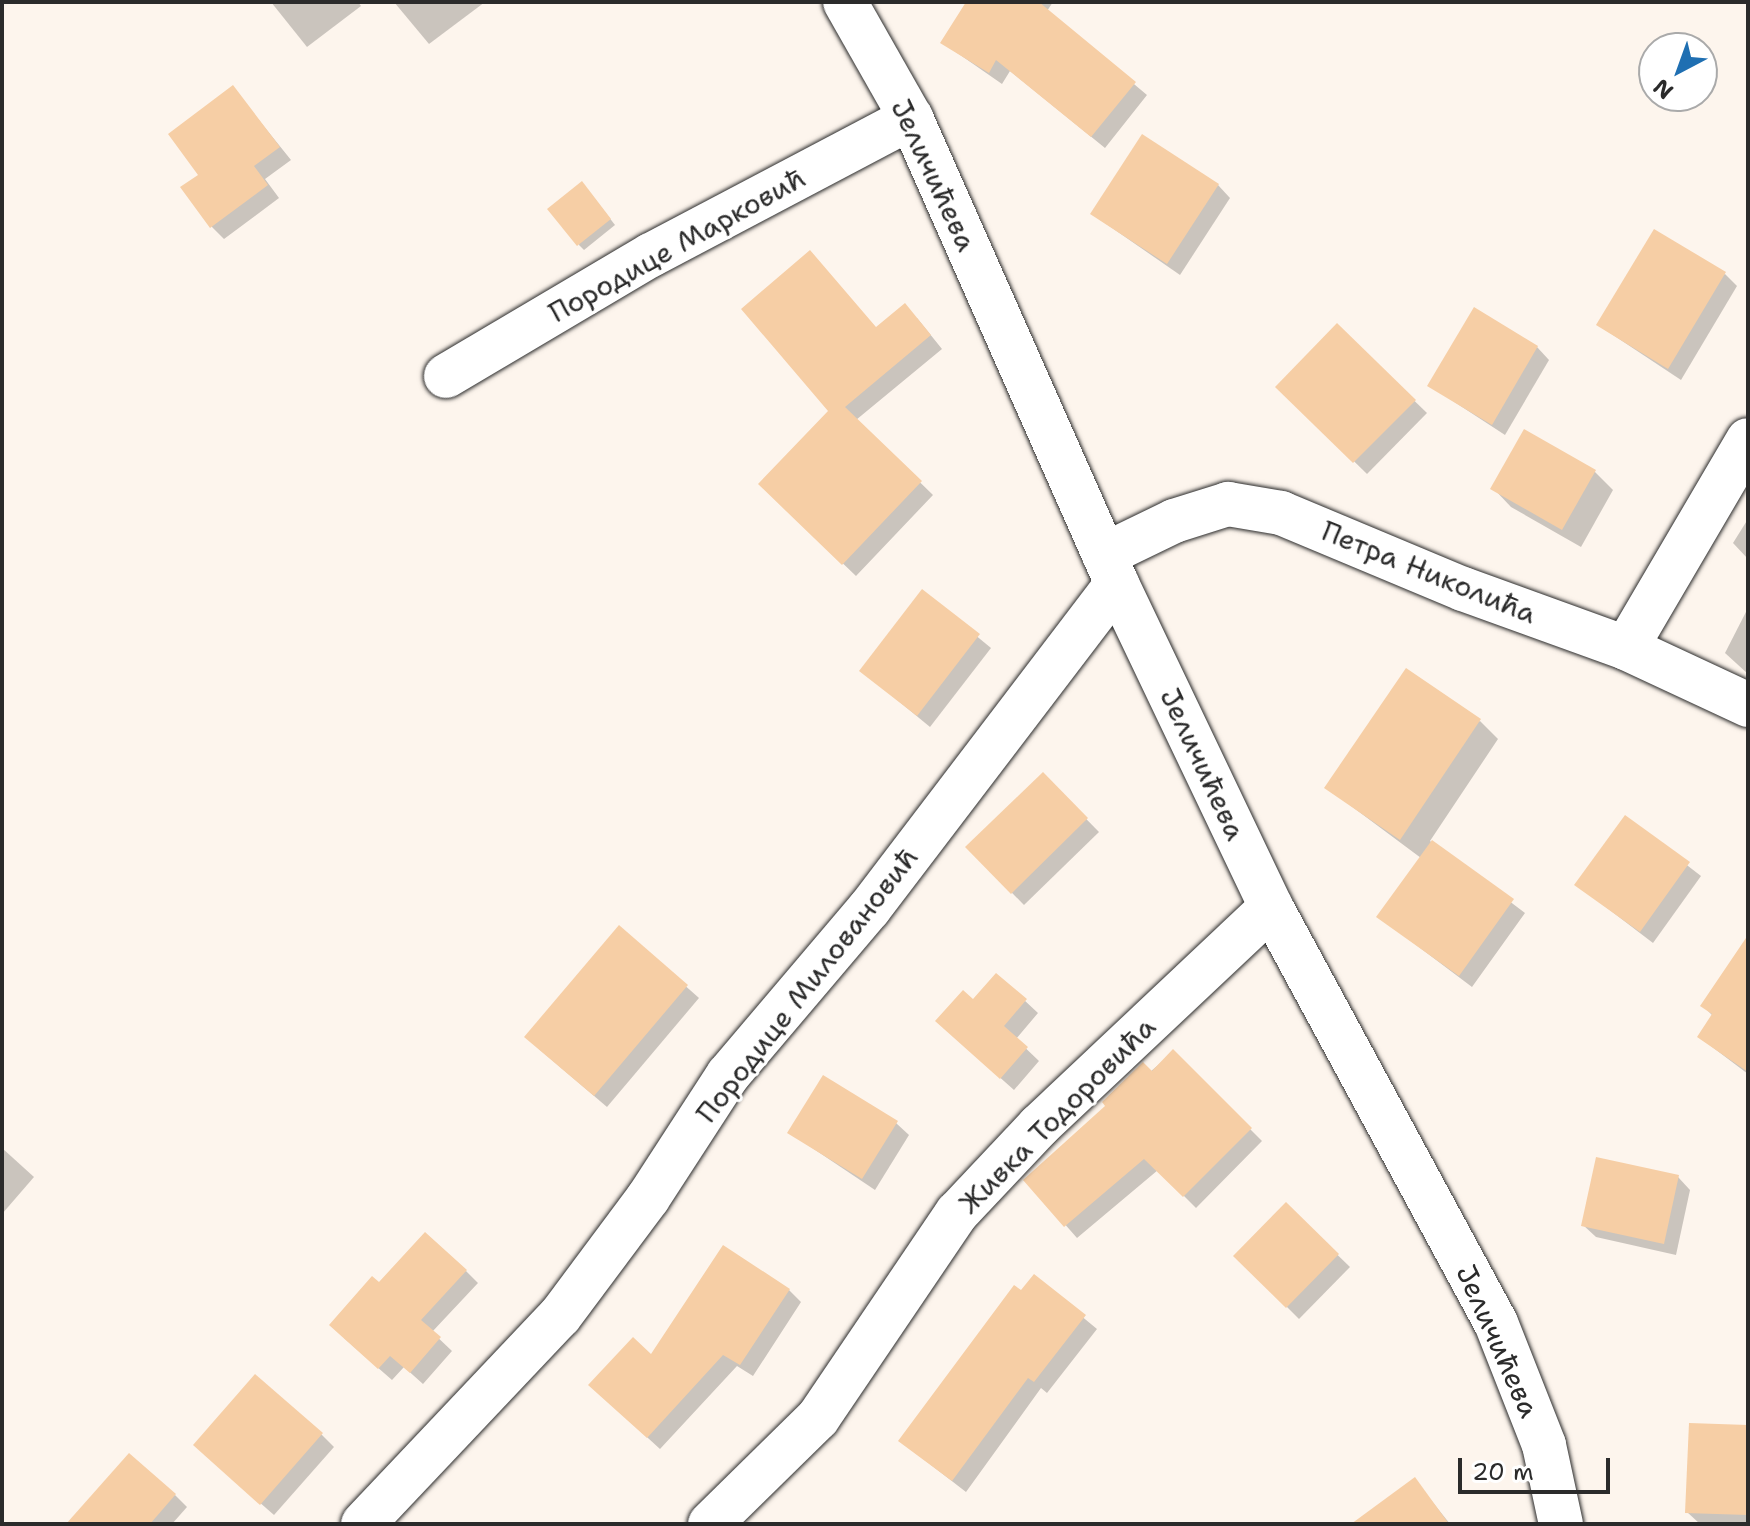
<!DOCTYPE html>
<html>
<head>
<meta charset="utf-8">
<style>
	body { margin:0 }
	#map { position:relative; width:1750px; height:1526px; overflow:hidden; background:#fdf5ed; font-family:"Shantell Sans",sans-serif }
	div>[style] { position:absolute }
	.shadow>* { inset:0; background:#0003 }
	.building>* { inset:0; background:#f6cea5 }
	.roads { filter:drop-shadow(0 0 2px #2b2b2b) drop-shadow(0 0 2px #2b2b2b) }
	.minor>* { height:44px; margin:-22px; padding:0 22px; transform-origin:22px; border-radius:22px; background:#fff }
	span { translate:-50% -50%; white-space:nowrap; text-align:center; line-height:1.15; -webkit-text-stroke:6px #fff; paint-order:stroke }
	.street-label { font-size:28px; color:#2b2b2b }
	.frame { position:absolute; inset:0; border:4px solid #2b2b2b; pointer-events:none }
	.north { position:absolute; left:1638px; top:32px; width:80px; height:80px; box-sizing:border-box; background:#fff; border:2px solid #aaa; border-radius:50%; rotate:221deg; font-size:22px; font-weight:700; line-height:32px; text-align:center; color:#2b2b2b }
	.north::after { content:''; display:block; margin:auto; width:28px; height:36px; background:#1f6fb2; clip-path:polygon(50% 0,100% 100%,50% 72%,0 100%) }
	.scale { position:absolute; left:1458px; top:1458px; width:152px; height:36px; box-sizing:border-box; border:4px solid #2b2b2b; border-top:0; padding-left:10px; font-size:24px; line-height:28px; white-space:nowrap; color:#2b2b2b; -webkit-text-stroke:6px #fff; paint-order:stroke }
</style>
</head>
<body>
<div id="map">
	<div class="shadow">
		<i style="clip-path:polygon(271px 2px,358px 2px,361px 6px,307px 47px)"></i>
		<i style="clip-path:polygon(394px 2px,485px 2px,429px 44px)"></i>
		<i style="clip-path:polygon(968px 2px,1053px 2px,1047px 11px,1147px 95px,1105px 148px,1010px 71px,1002px 84px,943px 43px)"></i>
		<i style="clip-path:polygon(233px 88px,291px 160px,265px 179px,279px 198px,224px 239px,212px 227px,200px 175px)"></i>
		<i style="clip-path:polygon(1218px 185px,1230px 198px,1180px 275px,1092px 214px)"></i>
		<i style="clip-path:polygon(588px 190px,615px 225px,584px 250px,579px 245px)"></i>
		<i style="clip-path:polygon(1725px 274px,1737px 286px,1681px 380px,1598px 325px)"></i>
		<i style="clip-path:polygon(917px 318px,942px 349px,856px 420px,933px 495px,856px 576px,760px 484px,830px 412px,877px 329px)"></i>
		<i style="clip-path:polygon(1337px 326px,1427px 413px,1367px 474px,1278px 387px)"></i>
		<i style="clip-path:polygon(1537px 347px,1549px 360px,1505px 435px,1430px 386px)"></i>
		<i style="clip-path:polygon(1525px 432px,1595px 472px,1613px 490px,1581px 547px,1511px 507px,1493px 488px)"></i>
		<i style="clip-path:polygon(1748px 519px,1748px 559px,1733px 543px)"></i>
		<i style="clip-path:polygon(923px 592px,991px 648px,930px 727px,862px 671px)"></i>
		<i style="clip-path:polygon(1748px 608px,1748px 674px,1725px 653px)"></i>
		<i style="clip-path:polygon(1480px 721px,1498px 739px,1430px 841px,1525px 913px,1472px 987px,1379px 917px,1421px 858px,1327px 788px)"></i>
		<i style="clip-path:polygon(1043px 775px,1099px 832px,1024px 905px,968px 848px)"></i>
		<i style="clip-path:polygon(1626px 818px,1701px 876px,1653px 943px,1577px 885px)"></i>
		<i style="clip-path:polygon(620px 928px,699px 998px,607px 1107px,539px 1049px)"></i>
		<i style="clip-path:polygon(997px 975px,1038px 1013px,1016px 1039px,1039px 1061px,1014px 1090px,950px 1033px)"></i>
		<i style="clip-path:polygon(1748px 981px,1748px 1074px,1699px 1037px,1713px 1016px,1703px 1006px)"></i>
		<i style="clip-path:polygon(1173px 1052px,1262px 1141px,1196px 1208px,1158px 1170px,1077px 1238px,1026px 1180px)"></i>
		<i style="clip-path:polygon(896px 1123px,909px 1135px,875px 1190px,790px 1133px)"></i>
		<i style="clip-path:polygon(2px 1148px,34px 1177px,2px 1214px)"></i>
		<i style="clip-path:polygon(1678px 1177px,1690px 1190px,1676px 1255px,1596px 1237px,1583px 1225px)"></i>
		<i style="clip-path:polygon(1286px 1205px,1350px 1267px,1299px 1319px,1236px 1256px)"></i>
		<i style="clip-path:polygon(466px 1271px,478px 1283px,432px 1332px,452px 1351px,423px 1384px,404px 1367px,392px 1380px,344px 1338px,379px 1285px)"></i>
		<i style="clip-path:polygon(1034px 1277px,1097px 1329px,1047px 1393px,1041px 1388px,966px 1492px,900px 1441px)"></i>
		<i style="clip-path:polygon(789px 1290px,801px 1302px,753px 1376px,737px 1366px,660px 1449px,603px 1397px,652px 1357px)"></i>
		<i style="clip-path:polygon(1748px 1427px,1748px 1524px,1700px 1524px,1687px 1512px)"></i>
		<i style="clip-path:polygon(321px 1434px,334px 1447px,274px 1515px,208px 1457px)"></i>
		<i style="clip-path:polygon(1415px 1480px,1450px 1524px,1355px 1524px)"></i>
		<i style="clip-path:polygon(175px 1495px,187px 1507px,172px 1524px,70px 1524px)"></i>
	</div>
	<div class="building">
		<i style="clip-path:polygon(966px 2px,1039px 2px,1136px 82px,1091px 137px,996px 60px,989px 73px,940px 43px)"></i>
		<i style="clip-path:polygon(233px 85px,280px 147px,254px 166px,268px 185px,210px 228px,180px 187px,198px 175px,168px 134px)"></i>
		<i style="clip-path:polygon(1142px 134px,1219px 184px,1167px 264px,1090px 214px)"></i>
		<i style="clip-path:polygon(582px 181px,611px 219px,577px 246px,547px 209px)"></i>
		<i style="clip-path:polygon(1654px 229px,1726px 272px,1668px 369px,1596px 325px)"></i>
		<i style="clip-path:polygon(810px 250px,876px 327px,905px 303px,931px 335px,845px 407px,922px 481px,842px 565px,758px 484px,828px 411px,741px 309px)"></i>
		<i style="clip-path:polygon(1474px 307px,1538px 346px,1492px 425px,1427px 386px)"></i>
		<i style="clip-path:polygon(1337px 323px,1416px 400px,1353px 463px,1275px 387px)"></i>
		<i style="clip-path:polygon(1524px 429px,1596px 470px,1562px 530px,1490px 489px)"></i>
		<i style="clip-path:polygon(922px 589px,980px 634px,917px 716px,859px 671px)"></i>
		<i style="clip-path:polygon(1406px 668px,1481px 719px,1400px 840px,1324px 788px)"></i>
		<i style="clip-path:polygon(1043px 772px,1088px 818px,1011px 894px,965px 847px)"></i>
		<i style="clip-path:polygon(1625px 815px,1690px 862px,1640px 932px,1574px 885px)"></i>
		<i style="clip-path:polygon(1432px 840px,1514px 899px,1459px 976px,1376px 917px)"></i>
		<i style="clip-path:polygon(619px 925px,688px 985px,594px 1096px,524px 1037px)"></i>
		<i style="clip-path:polygon(1748px 935px,1748px 1072px,1697px 1037px,1712px 1014px,1700px 1006px)"></i>
		<i style="clip-path:polygon(996px 973px,1027px 999px,1004px 1026px,1028px 1047px,1000px 1079px,935px 1021px,963px 990px,973px 999px)"></i>
		<i style="clip-path:polygon(1173px 1049px,1252px 1128px,1183px 1197px,1144px 1159px,1064px 1227px,1023px 1180px,1105px 1106px,1102px 1102px,1143px 1062px,1152px 1071px)"></i>
		<i style="clip-path:polygon(823px 1075px,898px 1121px,862px 1179px,787px 1133px)"></i>
		<i style="clip-path:polygon(1596px 1157px,1679px 1175px,1664px 1244px,1581px 1226px)"></i>
		<i style="clip-path:polygon(1286px 1202px,1339px 1254px,1286px 1308px,1233px 1256px)"></i>
		<i style="clip-path:polygon(425px 1232px,467px 1270px,421px 1320px,441px 1337px,410px 1373px,390px 1356px,378px 1369px,329px 1325px,372px 1276px,379px 1282px)"></i>
		<i style="clip-path:polygon(723px 1245px,790px 1289px,740px 1365px,723px 1355px,647px 1438px,588px 1385px,633px 1337px,651px 1354px)"></i>
		<i style="clip-path:polygon(1034px 1274px,1086px 1315px,1034px 1382px,1028px 1378px,952px 1481px,898px 1441px,1014px 1285px,1021px 1290px)"></i>
		<i style="clip-path:polygon(255px 1374px,323px 1433px,260px 1505px,193px 1445px)"></i>
		<i style="clip-path:polygon(1689px 1423px,1748px 1425px,1748px 1515px,1685px 1513px)"></i>
		<i style="clip-path:polygon(129px 1453px,176px 1494px,150px 1524px,66px 1524px)"></i>
		<i style="clip-path:polygon(1415px 1477px,1449px 1524px,1351px 1524px)"></i>
	</div>
	<div class="roads">
		<div class="minor">
			<i style="left:845px;top:2px;width:133px;rotate:60.4deg"></i>
			<i style="left:911px;top:118px;width:510px;rotate:66.15deg"></i>
			<i style="left:1117px;top:584px;width:358px;rotate:64.5deg"></i>
			<i style="left:1271px;top:907px;width:473px;rotate:61.6deg"></i>
			<i style="left:1496px;top:1323px;width:131px;rotate:68.5deg"></i>
			<i style="left:1544px;top:1445px;width:81px;rotate:77.9deg"></i>
			<i style="left:446px;top:376px;width:238px;rotate:-30.6deg"></i>
			<i style="left:651px;top:255px;width:294px;rotate:-27.8deg"></i>
			<i style="left:1104px;top:555px;width:78px;rotate:-25.9deg"></i>
			<i style="left:1174px;top:521px;width:57px;rotate:-17.5deg"></i>
			<i style="left:1228px;top:504px;width:54px;rotate:9.6deg"></i>
			<i style="left:1281px;top:513px;width:197px;rotate:22.7deg"></i>
			<i style="left:1463px;top:589px;width:173px;rotate:19.9deg"></i>
			<i style="left:1626px;top:648px;width:135px;rotate:25deg"></i>
			<i style="left:1626px;top:648px;width:241px;rotate:-59.6deg"></i>
			<i style="left:363px;top:1524px;width:286px;rotate:-46.6deg"></i>
			<i style="left:560px;top:1316px;width:147px;rotate:-53.3deg"></i>
			<i style="left:648px;top:1198px;width:147px;rotate:-57deg"></i>
			<i style="left:728px;top:1075px;width:218px;rotate:-49.7deg"></i>
			<i style="left:869px;top:909px;width:409px;rotate:-52.7deg"></i>
			<i style="left:710px;top:1524px;width:151px;rotate:-44.5deg"></i>
			<i style="left:818px;top:1418px;width:248px;rotate:-55.9deg"></i>
			<i style="left:957px;top:1213px;width:120px;rotate:-46.7deg"></i>
			<i style="left:1039px;top:1126px;width:319px;rotate:-43.3deg"></i>
		</div>
	</div>
	<div class="street-label">
		<span style="left:934px;top:175px;rotate:65deg">Јеличићева</span>
		<span style="left:677px;top:245px;rotate:-29deg">Породице Марковић</span>
		<span style="left:1429px;top:572px;rotate:22deg">Петра Николића</span>
		<span style="left:1203px;top:764px;rotate:65deg">Јеличићева</span>
		<span style="left:807px;top:985px;rotate:-52deg">Породице Миловановић</span>
		<span style="left:1057px;top:1115px;rotate:-45deg">Живка Тодоровића</span>
		<span style="left:1498px;top:1341px;rotate:66deg">Јеличићева</span>
	</div>
	<div class="frame"></div>
	<div class="north">N</div>
	<div class="scale">20 m</div>
</div>
</body>
</html>
